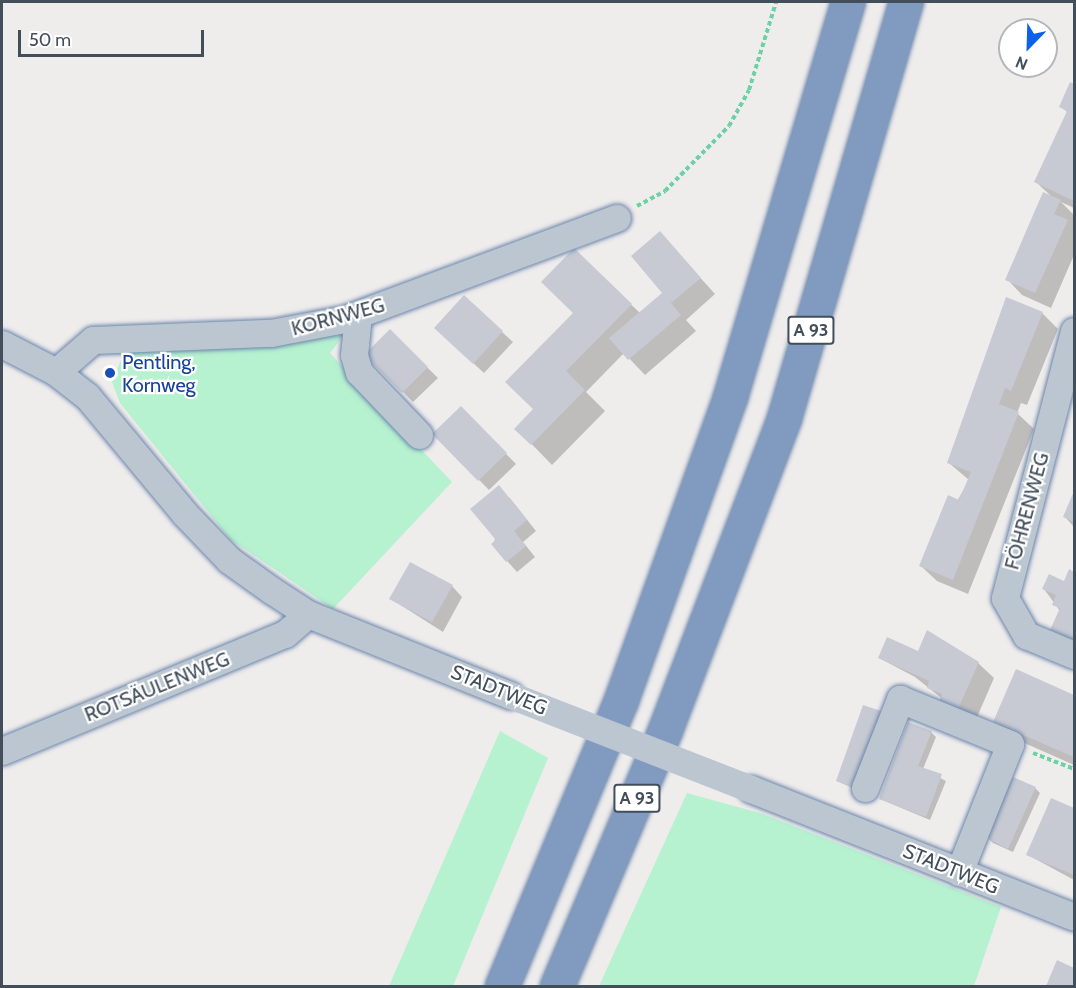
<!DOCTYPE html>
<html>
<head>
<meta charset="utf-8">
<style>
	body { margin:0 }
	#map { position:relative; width:1076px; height:988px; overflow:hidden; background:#efecec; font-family:Cabin,sans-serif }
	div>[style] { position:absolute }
	.green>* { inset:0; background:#b6f1d0 }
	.shadow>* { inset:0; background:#0003 }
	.building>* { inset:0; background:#c7cad3 }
	.path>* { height:4px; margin-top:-2px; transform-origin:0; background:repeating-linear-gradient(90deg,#6cd1a5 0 4.5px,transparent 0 7.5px) }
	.roads { filter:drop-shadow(0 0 2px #6b86ab) drop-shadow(0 0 2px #6b86ab) }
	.minor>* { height:27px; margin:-13.5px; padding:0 13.5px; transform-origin:13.5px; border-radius:13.5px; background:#bbc6d0 }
	.highway>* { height:33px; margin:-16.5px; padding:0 16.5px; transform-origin:16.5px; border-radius:16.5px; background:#809bbf }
	.minor-bridge>* { height:27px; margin:-13.5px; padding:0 13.5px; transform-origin:13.5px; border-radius:13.5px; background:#bbc6d0 }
	.dots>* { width:16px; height:16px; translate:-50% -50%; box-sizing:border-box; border:3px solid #fff; border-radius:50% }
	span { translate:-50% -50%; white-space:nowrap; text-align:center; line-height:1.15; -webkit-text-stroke:4.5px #fff; paint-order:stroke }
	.shield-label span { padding:2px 4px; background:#fff; border:2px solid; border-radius:4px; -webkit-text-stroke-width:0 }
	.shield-label { font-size:18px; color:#434e5b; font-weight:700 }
	.street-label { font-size:20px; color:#434e5b }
	.transit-label { font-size:20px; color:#164399 }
	.left { translate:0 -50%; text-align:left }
	.frame { position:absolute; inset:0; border:3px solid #434e5b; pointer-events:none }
	.north { position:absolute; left:998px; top:18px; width:60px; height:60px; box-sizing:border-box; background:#fff; border:2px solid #b4b8bd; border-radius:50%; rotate:203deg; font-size:16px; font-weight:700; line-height:24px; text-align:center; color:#434e5b }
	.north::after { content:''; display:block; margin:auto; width:21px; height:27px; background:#0d60e8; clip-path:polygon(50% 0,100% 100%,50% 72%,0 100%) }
	.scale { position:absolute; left:18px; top:30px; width:186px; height:27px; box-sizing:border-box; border:3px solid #434e5b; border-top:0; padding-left:8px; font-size:18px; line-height:21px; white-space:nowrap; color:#434e5b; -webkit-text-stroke:4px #fff; paint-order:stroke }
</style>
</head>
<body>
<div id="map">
	<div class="green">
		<i style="clip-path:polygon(346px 332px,330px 353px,452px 482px,333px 609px,230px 539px,120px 403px,112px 382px,121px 360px,142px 348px)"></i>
		<i style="clip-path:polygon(500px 731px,548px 758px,453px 986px,389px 986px)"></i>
		<i style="clip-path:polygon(687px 793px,763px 814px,1001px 907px,974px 986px,599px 986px)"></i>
	</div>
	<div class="shadow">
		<i style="clip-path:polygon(1071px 84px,1074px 208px,1061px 202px,1074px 215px,1074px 255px,1051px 308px,1022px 295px,1007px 279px,1052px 197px,1036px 182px,1068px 113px,1061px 106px)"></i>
		<i style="clip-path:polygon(660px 233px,715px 294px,686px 320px,696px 331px,645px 375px,624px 353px,586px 392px,605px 411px,552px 465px,517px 429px,535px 410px,574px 313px,574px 250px,640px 313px,664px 293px)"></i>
		<i style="clip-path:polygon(464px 297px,513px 342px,484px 373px,446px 338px)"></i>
		<i style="clip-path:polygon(1042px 313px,1058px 329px,1027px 405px,1021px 403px,1017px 413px,1034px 429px,968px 594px,937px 581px,921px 566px,969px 480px,949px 463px)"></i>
		<i style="clip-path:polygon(390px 331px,438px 378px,413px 402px,366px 355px)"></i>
		<i style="clip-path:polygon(461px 408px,516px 464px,489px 490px,434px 434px)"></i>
		<i style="clip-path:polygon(1074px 495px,1074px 527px,1065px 517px)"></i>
		<i style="clip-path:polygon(509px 497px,536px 531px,523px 542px,535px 557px,517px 572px,493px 545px)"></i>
		<i style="clip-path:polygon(1070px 571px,1074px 573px,1074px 645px,1052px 629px,1060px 611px,1044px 589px,1064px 583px)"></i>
		<i style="clip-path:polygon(452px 586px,462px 597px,443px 632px,391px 599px)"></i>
		<i style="clip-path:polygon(917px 652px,978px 663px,994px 678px,974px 724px,915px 677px,879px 658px)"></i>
		<i style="clip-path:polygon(1017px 671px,1074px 696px,1074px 765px,1011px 737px,995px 721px)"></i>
		<i style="clip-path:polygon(864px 707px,864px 793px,837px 781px)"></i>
		<i style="clip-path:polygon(931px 732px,936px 737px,923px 769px,946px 781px,930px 820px,880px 799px)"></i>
		<i style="clip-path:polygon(1035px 788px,1040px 793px,1013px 852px,993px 843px,988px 838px)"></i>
		<i style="clip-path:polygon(1051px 800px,1074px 810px,1074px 880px,1028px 855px)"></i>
		<i style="clip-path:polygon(1058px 962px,1074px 969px,1074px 986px,1047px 986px)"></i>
	</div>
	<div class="building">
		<i style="clip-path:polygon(1070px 82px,1074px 84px,1074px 201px,1034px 182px,1067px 111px,1059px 107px)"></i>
		<i style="clip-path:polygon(1043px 192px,1061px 200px,1054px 214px,1068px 220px,1035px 293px,1005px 280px)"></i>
		<i style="clip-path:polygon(660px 231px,701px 278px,671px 303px,681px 315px,628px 360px,609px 338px,662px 293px,631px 256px)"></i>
		<i style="clip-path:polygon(574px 248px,632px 304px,566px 371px,585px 390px,531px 445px,514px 429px,533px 409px,505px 382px,573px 313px,541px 282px)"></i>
		<i style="clip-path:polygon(464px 295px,503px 331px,473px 364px,434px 328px)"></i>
		<i style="clip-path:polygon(1006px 297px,1043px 312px,1011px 391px,1005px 388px,999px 404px,1019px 412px,953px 580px,919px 566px,948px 495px,959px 500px,971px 472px,947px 463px)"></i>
		<i style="clip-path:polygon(390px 329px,428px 367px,402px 393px,364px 355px)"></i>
		<i style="clip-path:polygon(461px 406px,507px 453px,478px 481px,432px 434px)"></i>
		<i style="clip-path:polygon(499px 485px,527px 520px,514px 531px,526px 546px,506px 562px,491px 544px,496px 540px,470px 509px)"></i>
		<i style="clip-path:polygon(1074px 491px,1074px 522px,1063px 517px)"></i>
		<i style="clip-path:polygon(410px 562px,453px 585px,432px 622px,389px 599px)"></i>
		<i style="clip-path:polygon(1069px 569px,1074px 572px,1074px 641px,1050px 630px,1060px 608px,1052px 605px,1056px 595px,1042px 589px,1049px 574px,1064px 581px)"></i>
		<i style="clip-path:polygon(927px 630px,979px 662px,958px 709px,939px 701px,942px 694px,927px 688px,929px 681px,878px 658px,887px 637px,918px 651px)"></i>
		<i style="clip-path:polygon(1016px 669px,1074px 695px,1074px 757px,993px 722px)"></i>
		<i style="clip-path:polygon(863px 705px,887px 713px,859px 790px,836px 781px)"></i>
		<i style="clip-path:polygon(908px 722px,932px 731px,918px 766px,942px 774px,926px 817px,879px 799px)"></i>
		<i style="clip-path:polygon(1013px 777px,1036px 787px,1008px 849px,987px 838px)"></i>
		<i style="clip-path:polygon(1051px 798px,1074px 808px,1074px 875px,1026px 855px)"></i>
		<i style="clip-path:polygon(1057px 960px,1074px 968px,1074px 986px,1046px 986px)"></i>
	</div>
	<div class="path">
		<i style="left:637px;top:206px;width:32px;rotate:-28deg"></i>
		<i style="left:665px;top:191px;width:91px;rotate:-45.4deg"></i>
		<i style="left:729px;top:126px;width:41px;rotate:-60.9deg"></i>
		<i style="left:749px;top:90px;width:92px;rotate:-72.9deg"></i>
		<i style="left:1033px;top:753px;width:44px;rotate:21.3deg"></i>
	</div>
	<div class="roads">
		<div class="minor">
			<i style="left:358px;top:315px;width:40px;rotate:95.7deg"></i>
			<i style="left:354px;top:355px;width:18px;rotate:74deg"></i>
			<i style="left:359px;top:372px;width:87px;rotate:46.4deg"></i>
			<i style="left:1074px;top:331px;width:276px;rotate:104.5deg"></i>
			<i style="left:1005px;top:598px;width:43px;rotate:60.4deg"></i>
			<i style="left:1026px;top:635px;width:52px;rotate:22.6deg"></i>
			<i style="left:2px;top:344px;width:61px;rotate:27.4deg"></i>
			<i style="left:56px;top:372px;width:39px;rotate:38deg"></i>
			<i style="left:87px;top:396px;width:152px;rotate:50.3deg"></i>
			<i style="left:184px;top:513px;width:65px;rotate:46.2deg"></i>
			<i style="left:229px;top:560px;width:52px;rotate:35.5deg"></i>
			<i style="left:271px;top:590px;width:44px;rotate:33deg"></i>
			<i style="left:308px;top:614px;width:218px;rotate:21.9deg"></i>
			<i style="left:56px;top:372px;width:49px;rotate:-40.9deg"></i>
			<i style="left:93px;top:340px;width:178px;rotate:-2.3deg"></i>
			<i style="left:271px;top:333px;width:75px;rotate:-10.7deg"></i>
			<i style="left:345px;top:319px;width:290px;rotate:-20.4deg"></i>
			<i style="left:2px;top:751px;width:306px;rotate:-22.5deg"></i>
			<i style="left:285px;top:634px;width:30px;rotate:-41deg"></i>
			<i style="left:865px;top:788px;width:96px;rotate:-68.5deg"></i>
			<i style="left:900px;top:699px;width:119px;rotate:22.2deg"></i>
			<i style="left:1010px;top:744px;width:138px;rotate:111.7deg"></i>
			<i style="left:751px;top:789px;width:347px;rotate:21.6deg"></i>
		</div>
		<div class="highway">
			<i style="left:502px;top:986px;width:310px;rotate:-67.4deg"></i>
			<i style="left:621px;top:700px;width:322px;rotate:-70.2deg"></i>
			<i style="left:730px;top:397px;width:412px;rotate:-73.4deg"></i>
			<i style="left:557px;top:986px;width:278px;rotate:-67.1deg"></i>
			<i style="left:665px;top:730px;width:334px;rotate:-69.1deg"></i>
			<i style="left:784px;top:418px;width:434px;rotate:-73.7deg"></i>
		</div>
	</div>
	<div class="minor-bridge">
		<i style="left:510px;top:695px;width:259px;rotate:21.3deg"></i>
	</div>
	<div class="dots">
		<i style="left:110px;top:373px;background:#1a4fb4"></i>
	</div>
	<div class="shield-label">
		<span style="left:811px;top:330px">A 93</span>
		<span style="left:637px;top:798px">A 93</span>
	</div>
	<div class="street-label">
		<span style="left:338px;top:317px;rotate:-15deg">KORNWEG</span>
		<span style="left:1027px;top:511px;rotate:-75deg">FÖHRENWEG</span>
		<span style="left:157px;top:687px;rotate:-22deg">ROTSÄULENWEG</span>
		<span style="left:499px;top:690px;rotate:22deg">STADTWEG</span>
		<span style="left:951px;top:869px;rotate:22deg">STADTWEG</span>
	</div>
	<div class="transit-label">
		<span class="left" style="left:122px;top:374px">Pentling,<br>Kornweg</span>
	</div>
	<div class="frame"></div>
	<div class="north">N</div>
	<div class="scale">50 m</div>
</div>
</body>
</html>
